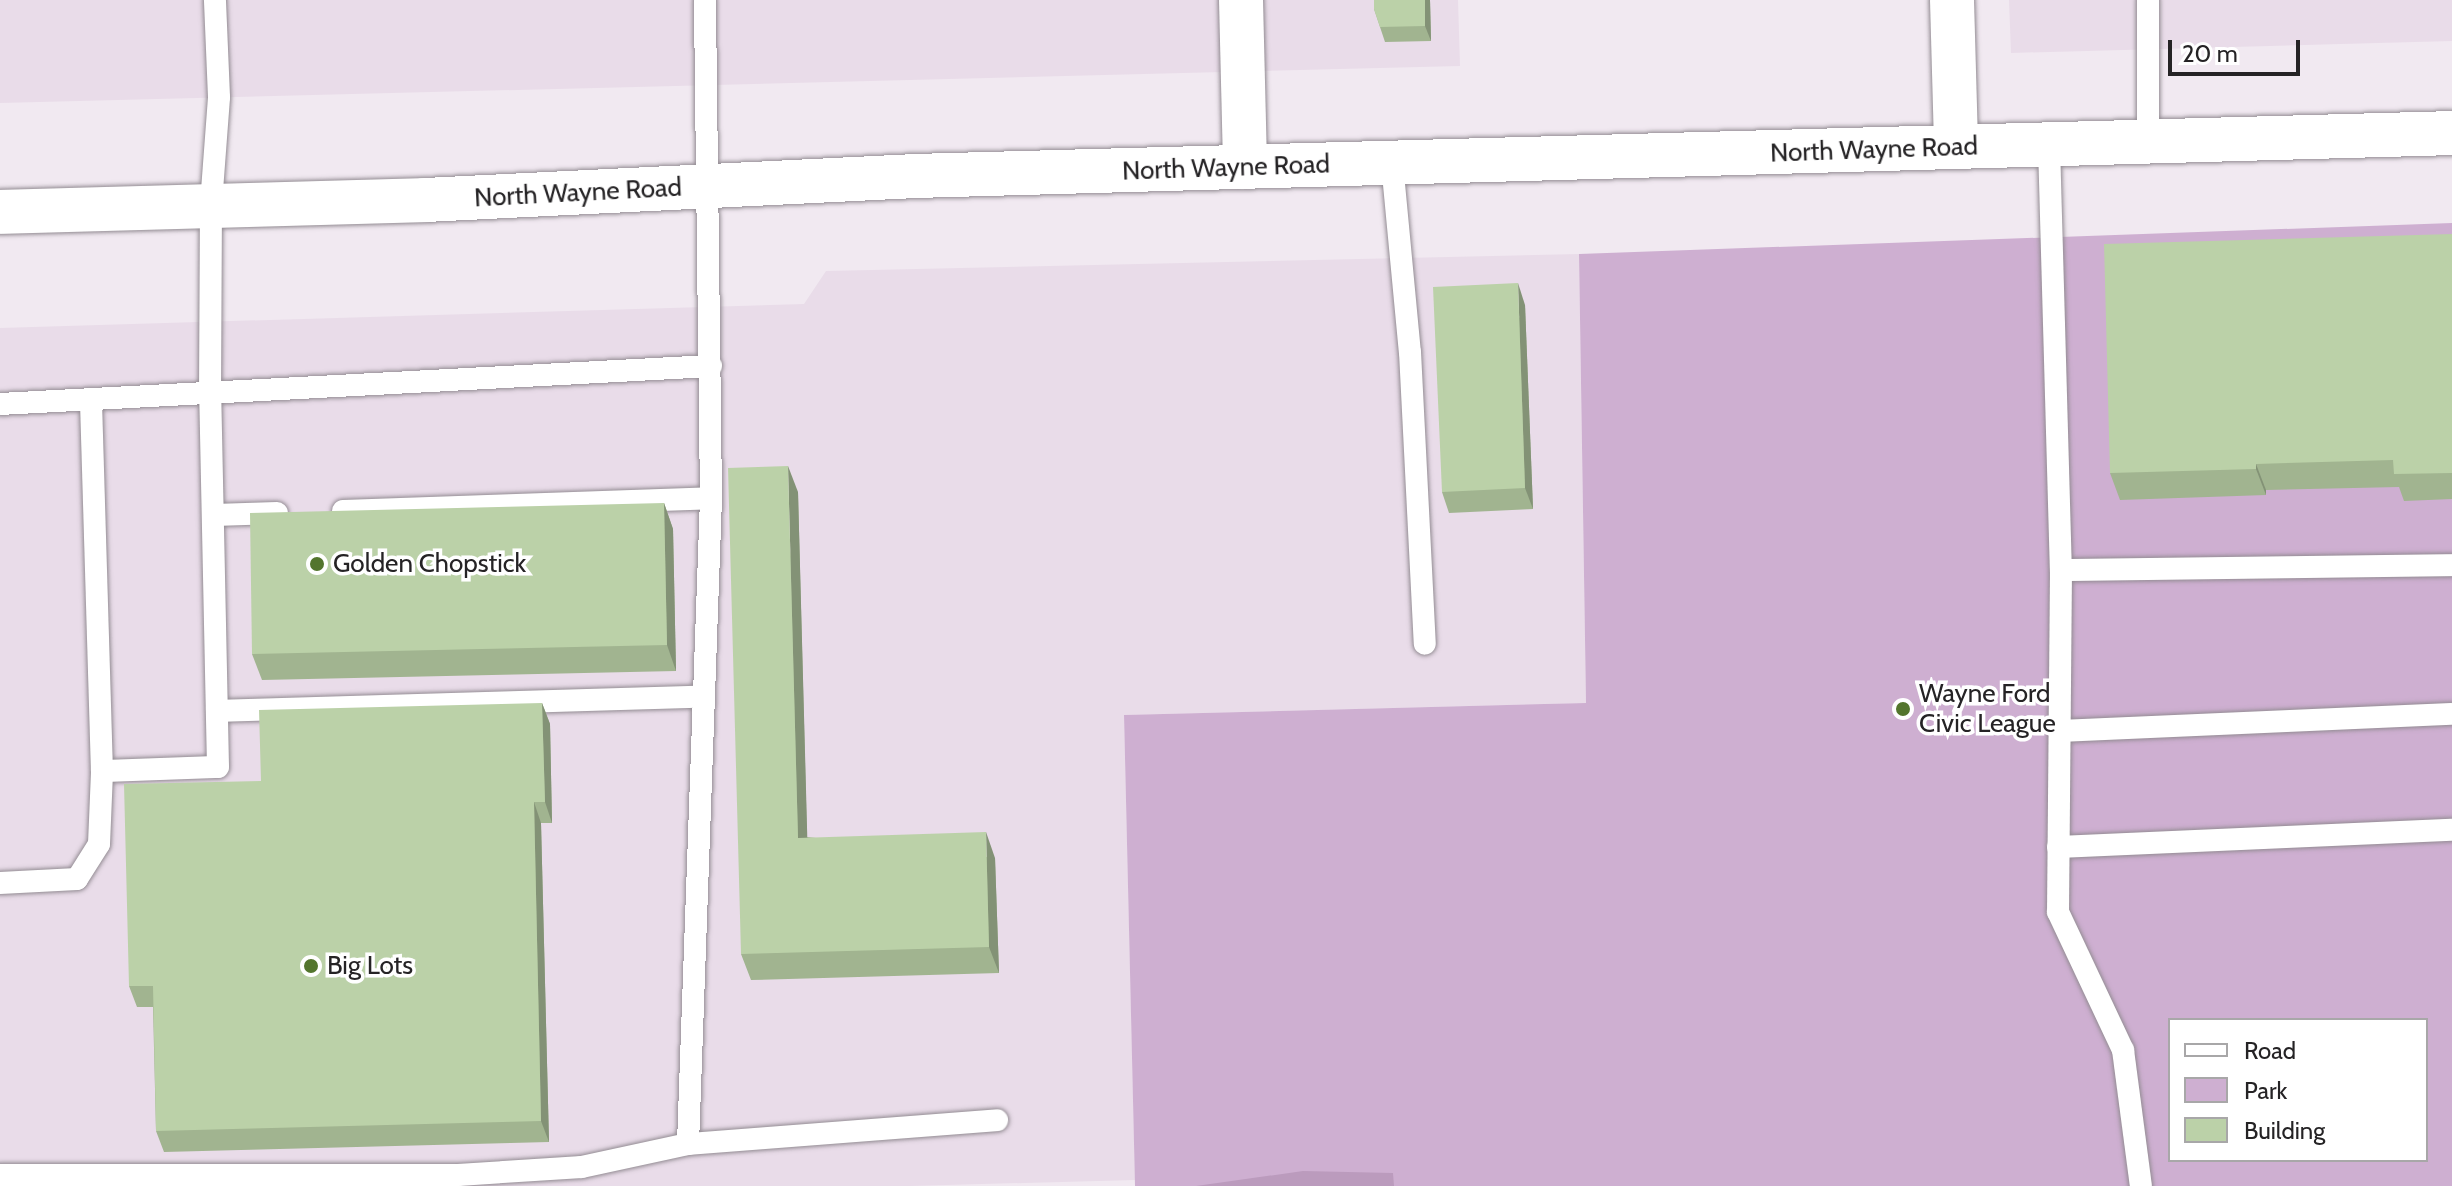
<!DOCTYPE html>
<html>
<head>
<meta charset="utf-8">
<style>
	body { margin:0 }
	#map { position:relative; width:2452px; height:1186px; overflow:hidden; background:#f1e9f1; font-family:Cabin,sans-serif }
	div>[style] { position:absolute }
	.built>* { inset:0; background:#e9dce9 }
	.green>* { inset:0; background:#ceafd1 }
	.forest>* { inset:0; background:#bb9bbd }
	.roads { filter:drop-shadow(0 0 2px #938c93) drop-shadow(0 0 2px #938c93) }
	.service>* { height:22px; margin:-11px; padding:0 11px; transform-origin:11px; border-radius:11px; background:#fff }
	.minor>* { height:44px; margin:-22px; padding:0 22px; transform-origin:22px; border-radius:22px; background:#fff }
	.secondary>* { height:44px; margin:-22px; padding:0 22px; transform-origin:22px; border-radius:22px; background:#fff }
	.wall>* { inset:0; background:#a1b490 }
	.shaded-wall>* { inset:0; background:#839276 }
	.building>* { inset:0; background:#bbd1a8 }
	.dots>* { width:22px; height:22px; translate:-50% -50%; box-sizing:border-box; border:4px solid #fff; border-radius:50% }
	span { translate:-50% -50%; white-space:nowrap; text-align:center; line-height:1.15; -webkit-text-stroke:7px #fff; paint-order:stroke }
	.street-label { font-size:26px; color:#252325 }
	.poi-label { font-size:26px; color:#252325 }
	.left { translate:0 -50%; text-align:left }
	.legend { position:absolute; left:2168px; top:1018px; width:260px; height:144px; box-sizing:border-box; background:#fff; border:2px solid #a8a7a8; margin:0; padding:10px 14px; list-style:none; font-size:24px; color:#252325 }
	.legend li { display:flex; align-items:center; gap:16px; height:40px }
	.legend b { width:40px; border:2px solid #a8a7a8 }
	.scale { position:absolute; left:2168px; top:40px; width:132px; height:36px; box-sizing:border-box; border:4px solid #252325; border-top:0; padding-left:10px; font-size:24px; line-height:28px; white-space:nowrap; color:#252325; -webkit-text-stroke:6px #fff; paint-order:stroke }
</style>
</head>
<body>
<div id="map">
	<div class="built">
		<i style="clip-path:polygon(0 0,1458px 0,1460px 66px,0 103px)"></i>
		<i style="clip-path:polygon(2009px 0,2452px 0,2452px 41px,2011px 53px)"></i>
		<i style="clip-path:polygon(1579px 254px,1586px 703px,1124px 715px,1135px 1180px,910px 1186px,0 1186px,0 328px,804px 304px,826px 271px)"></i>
	</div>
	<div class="green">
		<i style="clip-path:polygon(evenodd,2452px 223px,2452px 1186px,1135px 1186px,1124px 715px,1586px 703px,1579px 254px,2452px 223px,2170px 1020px,2426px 1020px,2426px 1160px,2170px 1160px,2170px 1020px)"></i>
	</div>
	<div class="forest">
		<i style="clip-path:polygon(1303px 1171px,1393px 1173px,1394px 1186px,1196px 1186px)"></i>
	</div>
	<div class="roads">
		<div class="service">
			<i style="left:2148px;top:0;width:142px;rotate:90deg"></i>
			<i style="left:2049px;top:145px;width:425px;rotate:88.4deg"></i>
			<i style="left:2061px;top:570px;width:391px;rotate:-0.7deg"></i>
			<i style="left:1392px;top:163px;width:190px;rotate:84.6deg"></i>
			<i style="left:1410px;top:352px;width:292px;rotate:87.1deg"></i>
			<i style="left:91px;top:402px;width:369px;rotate:88.3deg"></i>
			<i style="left:0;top:404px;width:712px;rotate:-3.06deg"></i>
			<i style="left:343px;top:511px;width:368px;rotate:-2deg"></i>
			<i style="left:711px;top:498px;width:498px;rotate:-90.7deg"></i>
			<i style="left:214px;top:515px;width:63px;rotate:-1.8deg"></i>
			<i style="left:2061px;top:570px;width:342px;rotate:90.5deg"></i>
			<i style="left:2058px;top:912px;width:153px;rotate:64.8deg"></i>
			<i style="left:2123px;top:1050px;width:137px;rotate:82.5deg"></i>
			<i style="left:217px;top:711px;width:486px;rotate:-1.7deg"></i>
			<i style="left:2059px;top:731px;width:393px;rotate:-2.5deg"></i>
			<i style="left:2058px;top:847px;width:394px;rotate:-2.5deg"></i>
			<i style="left:0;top:883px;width:77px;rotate:-3deg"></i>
			<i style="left:77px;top:879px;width:41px;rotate:-57.8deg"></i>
			<i style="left:99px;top:844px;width:73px;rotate:-87.6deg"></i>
			<i style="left:102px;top:771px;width:116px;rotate:-2deg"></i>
			<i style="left:218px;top:767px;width:373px;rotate:-91.2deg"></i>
			<i style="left:210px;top:394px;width:190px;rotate:-89.7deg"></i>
			<i style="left:211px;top:204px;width:107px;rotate:-85.7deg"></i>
			<i style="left:219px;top:97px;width:97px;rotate:-92.4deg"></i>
			<i style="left:688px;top:1144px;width:310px;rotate:-4.4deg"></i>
			<i style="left:0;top:1175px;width:458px"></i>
			<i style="left:458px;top:1175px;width:124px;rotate:-3.7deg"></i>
			<i style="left:582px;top:1167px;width:108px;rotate:-12.2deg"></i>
			<i style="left:688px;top:1144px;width:646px;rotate:-87.96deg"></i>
		</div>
		<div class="minor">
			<i style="left:1241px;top:0;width:167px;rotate:88.6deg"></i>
			<i style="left:1952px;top:0;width:147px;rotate:88.4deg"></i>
		</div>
		<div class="secondary">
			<i style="left:0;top:212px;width:425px;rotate:-1.6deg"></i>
			<i style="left:425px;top:200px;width:491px;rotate:-2.8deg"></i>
			<i style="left:915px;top:176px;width:1538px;rotate:-1.6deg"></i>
		</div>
	</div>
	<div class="wall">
		<i style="clip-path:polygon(1374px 0,1430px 0,1431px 41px,1385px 42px,1374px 9px)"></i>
		<i style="clip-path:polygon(2452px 234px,2452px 499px,2404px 501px,2399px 487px,2266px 490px,2266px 495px,2120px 500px,2110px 473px)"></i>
		<i style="clip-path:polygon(1525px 305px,1533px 509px,1449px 513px,1442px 492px)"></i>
		<i style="clip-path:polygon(798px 492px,807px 837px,995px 858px,999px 973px,751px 980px,741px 954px)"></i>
		<i style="clip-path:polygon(664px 503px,673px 529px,676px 671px,262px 680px,252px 654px)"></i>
		<i style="clip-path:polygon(542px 703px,550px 724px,552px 823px,541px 823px,549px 1142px,164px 1152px,156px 1131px,153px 1007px,137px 1007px,129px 986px)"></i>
	</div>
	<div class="shaded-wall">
		<i style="clip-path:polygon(1425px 0,1430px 0,1431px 41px,1425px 26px)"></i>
		<i style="clip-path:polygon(1518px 283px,1525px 305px,1533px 509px,1525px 488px)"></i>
		<i style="clip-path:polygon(2256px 464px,2266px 490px,2266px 495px,2256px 469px)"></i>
		<i style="clip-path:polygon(788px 466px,798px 492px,808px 864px,798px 838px)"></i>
		<i style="clip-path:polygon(664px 503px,673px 529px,676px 671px,667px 645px)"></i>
		<i style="clip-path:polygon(542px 703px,550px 724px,552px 823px,545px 802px)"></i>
		<i style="clip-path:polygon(534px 802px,541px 823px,549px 1142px,541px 1121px)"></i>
		<i style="clip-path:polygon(986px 832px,995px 858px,999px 973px,989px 947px)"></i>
	</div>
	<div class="building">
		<i style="clip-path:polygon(1374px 0,1425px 0,1425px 26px,1380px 27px,1374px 9px)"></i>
		<i style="clip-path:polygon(2452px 234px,2452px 473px,2394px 474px,2393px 460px,2256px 464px,2256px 469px,2110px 473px,2104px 244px)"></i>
		<i style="clip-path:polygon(1518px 283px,1525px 488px,1442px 492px,1433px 287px)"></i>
		<i style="clip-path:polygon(788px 466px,798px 838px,986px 832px,989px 947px,741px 954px,728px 468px)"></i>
		<i style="clip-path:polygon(664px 503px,667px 645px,252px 654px,250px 513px)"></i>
		<i style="clip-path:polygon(542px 703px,545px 802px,534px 802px,541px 1121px,156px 1131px,153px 986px,129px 986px,124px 784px,261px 781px,259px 710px)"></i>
	</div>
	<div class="dots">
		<i style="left:317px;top:564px;background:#53752d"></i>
		<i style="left:1903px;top:709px;background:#53752d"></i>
		<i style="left:311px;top:966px;background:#53752d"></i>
	</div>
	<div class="street-label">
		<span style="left:1874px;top:150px;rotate:-2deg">North Wayne Road</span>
		<span style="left:1226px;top:168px;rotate:-2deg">North Wayne Road</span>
		<span style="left:578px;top:193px;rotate:-3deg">North Wayne Road</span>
	</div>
	<div class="poi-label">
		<span class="left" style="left:333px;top:564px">Golden Chopstick</span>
		<span class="left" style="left:1919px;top:709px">Wayne Ford<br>Civic League</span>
		<span class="left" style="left:327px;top:966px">Big Lots</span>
	</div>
	<ul class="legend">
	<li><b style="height:10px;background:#fff"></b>Road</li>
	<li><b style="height:22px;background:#ceafd1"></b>Park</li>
	<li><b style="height:22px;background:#bbd1a8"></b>Building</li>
	</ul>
	<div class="scale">20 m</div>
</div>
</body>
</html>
